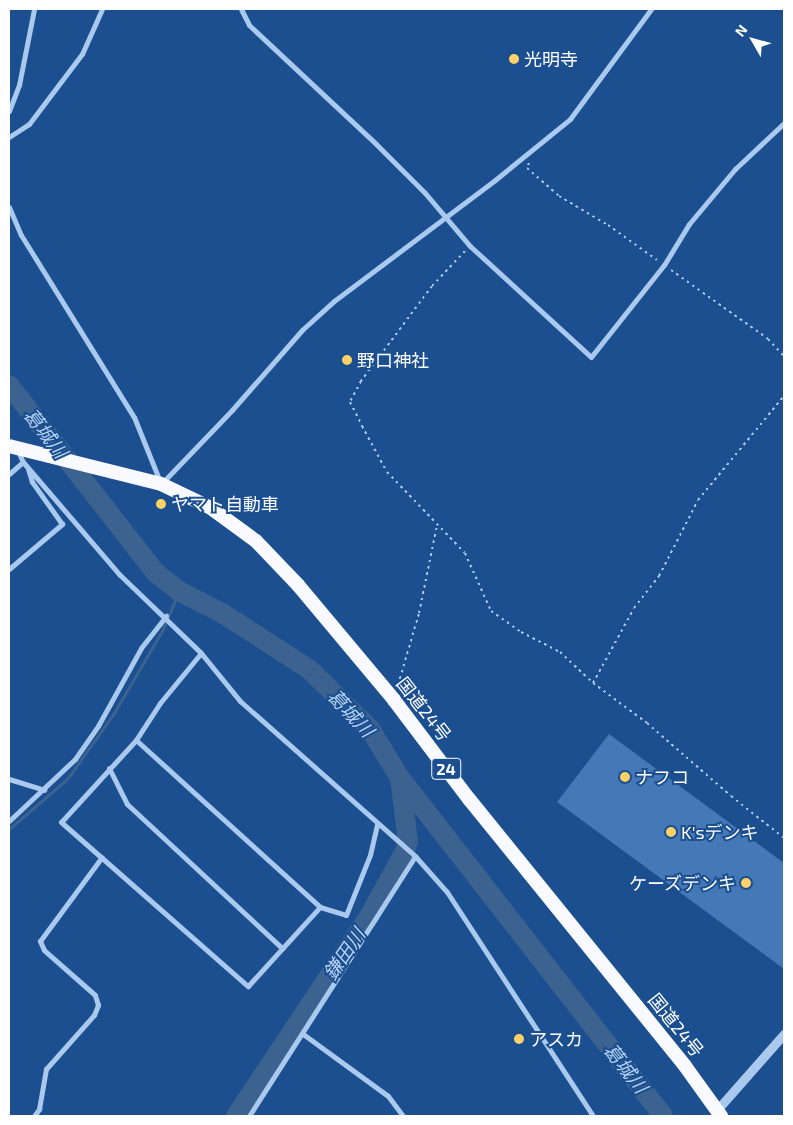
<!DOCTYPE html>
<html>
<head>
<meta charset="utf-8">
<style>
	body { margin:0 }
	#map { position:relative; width:793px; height:1125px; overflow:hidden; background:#1b4f8f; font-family:"Exo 2","Noto Sans JP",sans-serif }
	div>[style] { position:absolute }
	.stream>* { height:3px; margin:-1.5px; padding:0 1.5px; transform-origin:1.5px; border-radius:1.5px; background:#3c6290 }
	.river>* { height:20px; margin:-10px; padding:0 10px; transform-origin:10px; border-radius:10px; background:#3c6290 }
	.building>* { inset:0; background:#4478b7 }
	.path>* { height:2px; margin-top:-1px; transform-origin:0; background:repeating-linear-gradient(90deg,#a9c9ee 0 2.5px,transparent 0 6.5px) }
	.minor>* { height:5px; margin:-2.5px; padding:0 2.5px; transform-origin:2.5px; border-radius:2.5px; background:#a9c9ee }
	.tertiary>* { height:9px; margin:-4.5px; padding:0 4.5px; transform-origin:4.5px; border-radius:4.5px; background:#a9c9ee }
	.trunk>* { height:14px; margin:-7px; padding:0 7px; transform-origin:7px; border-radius:7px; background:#f8faff }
	.dots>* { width:14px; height:14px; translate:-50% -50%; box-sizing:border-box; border:2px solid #1b4f8f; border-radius:50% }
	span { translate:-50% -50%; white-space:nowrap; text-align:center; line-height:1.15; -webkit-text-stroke:4px #1b4f8f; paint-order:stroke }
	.shield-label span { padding:1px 4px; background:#1b4f8f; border:1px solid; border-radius:4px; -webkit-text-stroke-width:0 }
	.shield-label { font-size:16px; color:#fff; font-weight:700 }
	.poi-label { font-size:18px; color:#fff }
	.left { translate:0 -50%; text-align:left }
	.right { translate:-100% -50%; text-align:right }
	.street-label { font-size:18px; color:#fff }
	.water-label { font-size:19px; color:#b5d3f5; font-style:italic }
	.frame { position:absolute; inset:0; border:10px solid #fff; pointer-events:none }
	.north { position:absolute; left:728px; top:15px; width:50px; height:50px; -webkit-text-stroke:4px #1b4f8f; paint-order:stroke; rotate:308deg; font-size:14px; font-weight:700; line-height:20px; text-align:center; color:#fff }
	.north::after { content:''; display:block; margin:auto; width:18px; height:22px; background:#fff; clip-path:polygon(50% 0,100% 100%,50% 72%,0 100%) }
</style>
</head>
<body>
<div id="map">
	<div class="stream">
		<i style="left:9px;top:829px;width:78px;rotate:-40.8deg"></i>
		<i style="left:68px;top:778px;width:80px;rotate:-54.7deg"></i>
		<i style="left:114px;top:713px;width:95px;rotate:-59.7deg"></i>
		<i style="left:162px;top:631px;width:43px;rotate:-67deg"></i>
	</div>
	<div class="river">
		<i style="left:9px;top:385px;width:239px;rotate:52deg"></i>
		<i style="left:156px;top:573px;width:29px;rotate:38deg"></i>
		<i style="left:179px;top:591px;width:48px;rotate:27.1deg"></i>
		<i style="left:222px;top:613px;width:103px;rotate:32.8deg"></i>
		<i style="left:309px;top:669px;width:86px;rotate:44.5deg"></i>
		<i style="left:370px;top:729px;width:57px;rotate:58.5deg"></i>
		<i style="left:400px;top:778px;width:428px;rotate:52.1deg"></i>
		<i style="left:236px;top:1116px;width:242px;rotate:-56.3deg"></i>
		<i style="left:370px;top:915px;width:73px;rotate:-61.3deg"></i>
		<i style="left:405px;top:851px;width:10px;rotate:-73deg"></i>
		<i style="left:408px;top:841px;width:64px;rotate:-97.2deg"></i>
	</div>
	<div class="building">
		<i style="clip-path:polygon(609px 734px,784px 863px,784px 969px,557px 802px)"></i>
	</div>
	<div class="path">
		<i style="left:529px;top:163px;width:5px;rotate:112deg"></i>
		<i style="left:527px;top:168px;width:43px;rotate:41.2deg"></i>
		<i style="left:559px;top:196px;width:57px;rotate:30.6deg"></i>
		<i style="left:608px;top:225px;width:60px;rotate:35.5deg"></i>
		<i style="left:465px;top:251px;width:48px;rotate:133.3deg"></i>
		<i style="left:432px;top:286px;width:119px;rotate:126.8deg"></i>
		<i style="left:361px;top:381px;width:24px;rotate:118deg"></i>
		<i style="left:350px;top:402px;width:27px;rotate:63deg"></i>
		<i style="left:362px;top:426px;width:52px;rotate:61.5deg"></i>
		<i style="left:387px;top:472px;width:112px;rotate:46.1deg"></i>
		<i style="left:465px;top:553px;width:64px;rotate:65.9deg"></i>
		<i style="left:491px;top:611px;width:37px;rotate:35deg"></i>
		<i style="left:521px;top:632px;width:44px;rotate:27.1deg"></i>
		<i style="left:560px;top:652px;width:45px;rotate:43.2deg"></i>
		<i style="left:593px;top:683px;width:67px;rotate:36.5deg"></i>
		<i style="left:647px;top:723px;width:111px;rotate:41deg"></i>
		<i style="left:731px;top:796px;width:68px;rotate:38.4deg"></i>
		<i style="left:671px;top:270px;width:119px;rotate:35.4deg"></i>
		<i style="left:768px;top:339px;width:23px;rotate:47deg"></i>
		<i style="left:593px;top:683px;width:85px;rotate:-61.3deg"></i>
		<i style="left:634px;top:608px;width:41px;rotate:-52deg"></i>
		<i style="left:659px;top:576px;width:85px;rotate:-62.8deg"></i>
		<i style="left:698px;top:500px;width:135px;rotate:-50.4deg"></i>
		<i style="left:398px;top:685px;width:75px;rotate:-73.7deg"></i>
		<i style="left:419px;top:613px;width:90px;rotate:-78.4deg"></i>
	</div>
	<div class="minor">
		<i style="left:241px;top:9px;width:18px;rotate:63deg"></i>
		<i style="left:249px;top:25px;width:174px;rotate:43.1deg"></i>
		<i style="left:376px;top:144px;width:69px;rotate:45deg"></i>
		<i style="left:425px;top:193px;width:70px;rotate:49.7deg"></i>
		<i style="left:470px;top:246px;width:164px;rotate:42.5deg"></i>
		<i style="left:591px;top:357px;width:117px;rotate:-51.6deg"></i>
		<i style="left:664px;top:265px;width:48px;rotate:-58.6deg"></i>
		<i style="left:689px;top:224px;width:72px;rotate:-50.1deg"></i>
		<i style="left:735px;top:169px;width:67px;rotate:-43.2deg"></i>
		<i style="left:9px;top:111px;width:28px;rotate:-69deg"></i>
		<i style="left:19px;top:85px;width:77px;rotate:-78.8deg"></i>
		<i style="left:9px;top:137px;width:24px;rotate:-33deg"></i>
		<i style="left:29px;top:124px;width:88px;rotate:-52.9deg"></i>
		<i style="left:82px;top:54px;width:49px;rotate:-66deg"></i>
		<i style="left:9px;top:207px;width:30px;rotate:67deg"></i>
		<i style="left:21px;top:235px;width:214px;rotate:58.2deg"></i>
		<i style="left:134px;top:417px;width:72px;rotate:68.1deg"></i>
		<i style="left:161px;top:484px;width:103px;rotate:-46.2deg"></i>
		<i style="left:232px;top:410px;width:106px;rotate:-48.8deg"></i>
		<i style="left:302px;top:330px;width:43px;rotate:-42.2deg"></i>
		<i style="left:334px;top:301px;width:201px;rotate:-36.9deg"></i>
		<i style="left:495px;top:180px;width:97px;rotate:-39.1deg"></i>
		<i style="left:570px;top:119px;width:137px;rotate:-53.6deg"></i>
		<i style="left:18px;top:451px;width:12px;rotate:66deg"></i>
		<i style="left:23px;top:462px;width:149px;rotate:49.4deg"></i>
		<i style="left:120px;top:575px;width:112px;rotate:43.9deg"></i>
		<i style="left:201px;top:653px;width:62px;rotate:50.9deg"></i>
		<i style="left:240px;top:701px;width:234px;rotate:41.5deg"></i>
		<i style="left:415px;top:856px;width:48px;rotate:48.4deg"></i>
		<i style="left:447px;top:892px;width:267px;rotate:56.9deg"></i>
		<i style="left:9px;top:474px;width:18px;rotate:-41deg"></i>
		<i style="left:9px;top:569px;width:70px;rotate:-40.3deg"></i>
		<i style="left:62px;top:524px;width:52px;rotate:-125.5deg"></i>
		<i style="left:32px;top:482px;width:14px;rotate:-107deg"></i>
		<i style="left:201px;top:653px;width:65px;rotate:129.4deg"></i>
		<i style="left:160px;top:703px;width:44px;rotate:123deg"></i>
		<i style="left:136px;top:740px;width:248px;rotate:42.2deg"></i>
		<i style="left:320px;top:907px;width:27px;rotate:17deg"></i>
		<i style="left:346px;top:915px;width:65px;rotate:-68.2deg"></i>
		<i style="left:370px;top:855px;width:32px;rotate:-77deg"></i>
		<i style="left:136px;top:740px;width:111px;rotate:132.4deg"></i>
		<i style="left:61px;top:822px;width:249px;rotate:41.3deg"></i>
		<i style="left:248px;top:986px;width:107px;rotate:-47.7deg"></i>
		<i style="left:109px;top:768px;width:40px;rotate:63.4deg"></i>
		<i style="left:127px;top:804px;width:212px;rotate:42.9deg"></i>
		<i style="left:9px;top:779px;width:37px;rotate:17deg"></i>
		<i style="left:9px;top:821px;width:91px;rotate:-43.2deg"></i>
		<i style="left:75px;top:759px;width:40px;rotate:-55.1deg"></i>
		<i style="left:98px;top:726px;width:89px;rotate:-61.1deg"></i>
		<i style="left:141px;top:648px;width:41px;rotate:-52deg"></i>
		<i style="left:303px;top:1034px;width:105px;rotate:36.1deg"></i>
		<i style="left:388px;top:1096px;width:25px;rotate:53deg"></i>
		<i style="left:34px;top:1116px;width:9px;rotate:-54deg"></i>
		<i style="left:39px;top:1109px;width:41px;rotate:-80.1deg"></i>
		<i style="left:46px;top:1069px;width:72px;rotate:-48.4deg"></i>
		<i style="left:94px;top:1015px;width:11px;rotate:-68deg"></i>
		<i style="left:98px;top:1005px;width:10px;rotate:-107deg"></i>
		<i style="left:95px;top:995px;width:68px;rotate:-138.6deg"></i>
		<i style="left:44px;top:950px;width:10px;rotate:-114deg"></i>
		<i style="left:40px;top:941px;width:104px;rotate:-53.6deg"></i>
		<i style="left:249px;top:1116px;width:308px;rotate:-57.4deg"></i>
	</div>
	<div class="tertiary">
		<i style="left:716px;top:1111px;width:103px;rotate:-48.6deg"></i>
	</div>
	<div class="trunk">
		<i style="left:9px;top:446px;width:157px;rotate:14deg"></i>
		<i style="left:161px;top:484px;width:55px;rotate:25.6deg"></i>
		<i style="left:211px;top:508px;width:56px;rotate:36.3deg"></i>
		<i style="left:256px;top:541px;width:61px;rotate:46.3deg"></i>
		<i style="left:298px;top:585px;width:150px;rotate:50.1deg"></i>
		<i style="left:394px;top:700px;width:124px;rotate:52.9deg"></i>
		<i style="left:469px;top:799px;width:343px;rotate:51deg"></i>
		<i style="left:685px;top:1066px;width:62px;rotate:54.2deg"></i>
	</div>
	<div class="dots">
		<i style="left:514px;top:59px;background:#ffd166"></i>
		<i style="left:347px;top:360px;background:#ffd166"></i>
		<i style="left:161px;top:504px;background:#ffd166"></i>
		<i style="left:625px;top:777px;background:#ffd166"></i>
		<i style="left:671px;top:832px;background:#ffd166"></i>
		<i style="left:746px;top:883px;background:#ffd166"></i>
		<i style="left:519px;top:1039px;background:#ffd166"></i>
	</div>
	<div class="shield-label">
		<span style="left:446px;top:769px">24</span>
	</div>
	<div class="poi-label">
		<span class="left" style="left:524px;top:59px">光明寺</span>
		<span class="left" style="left:357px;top:360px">野口神社</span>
		<span class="left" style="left:171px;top:504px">ヤマト自動車</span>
		<span class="left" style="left:635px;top:777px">ナフコ</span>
		<span class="left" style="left:681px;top:832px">K'sデンキ</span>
		<span class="right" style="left:736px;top:883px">ケーズデンキ</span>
		<span class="left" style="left:529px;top:1039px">アスカ</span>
	</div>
	<div class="street-label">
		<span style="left:424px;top:709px;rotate:52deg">国道24号</span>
		<span style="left:676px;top:1025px;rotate:51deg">国道24号</span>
	</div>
	<div class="water-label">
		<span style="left:46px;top:433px;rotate:52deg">葛城川</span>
		<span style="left:351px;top:713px;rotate:47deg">葛城川</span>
		<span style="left:344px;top:954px;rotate:-56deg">鎌田川</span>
		<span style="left:626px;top:1068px;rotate:52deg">葛城川</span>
	</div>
	<div class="frame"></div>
	<div class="north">N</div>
</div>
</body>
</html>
